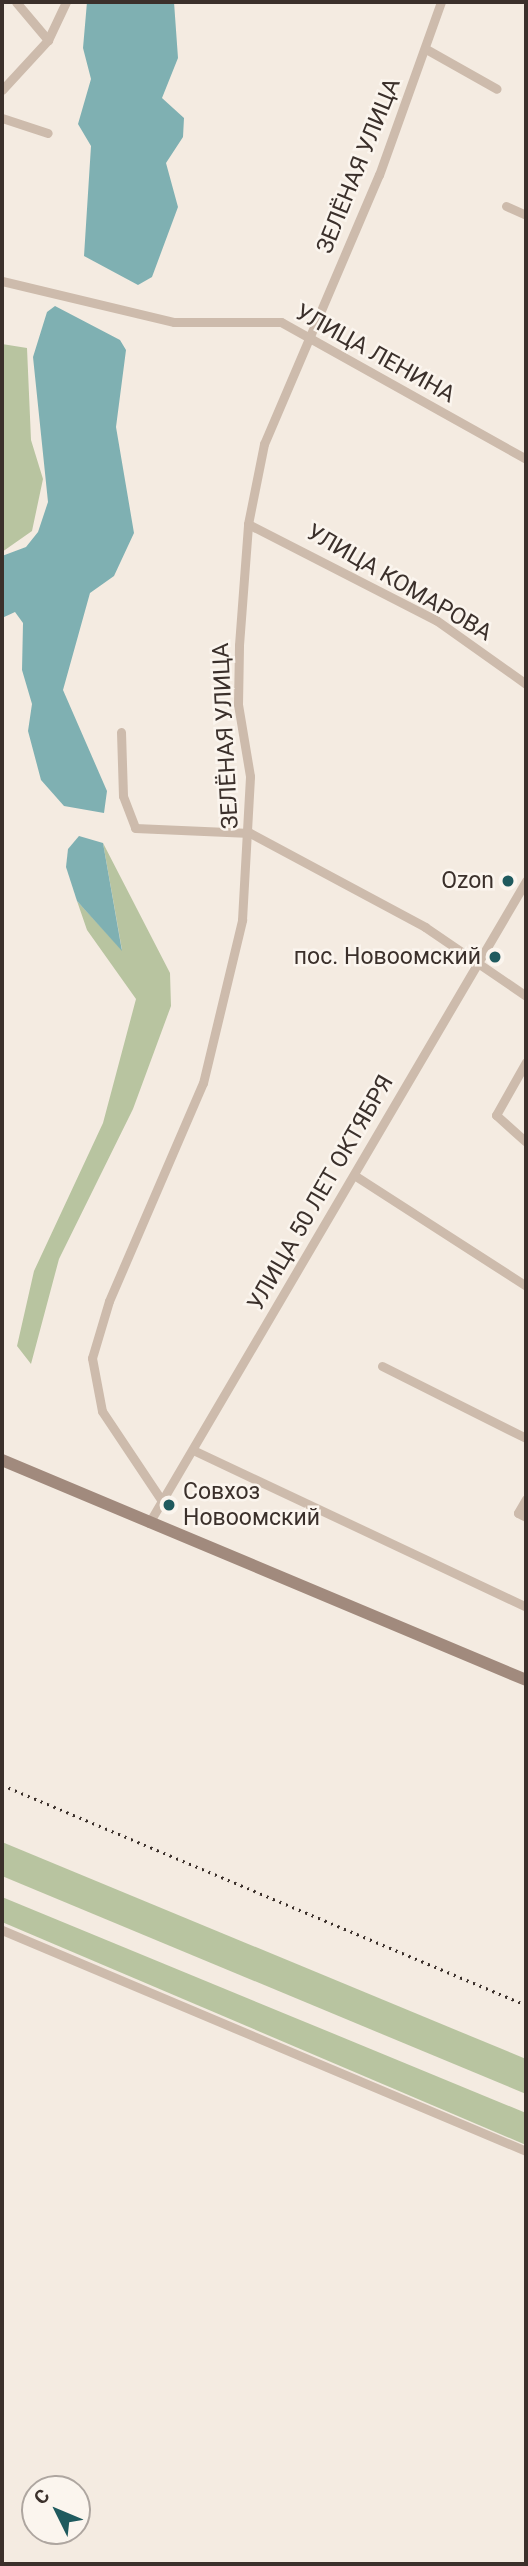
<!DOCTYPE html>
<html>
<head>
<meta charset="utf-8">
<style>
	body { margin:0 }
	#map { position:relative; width:528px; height:2566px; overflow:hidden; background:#f4ebe1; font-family:Roboto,sans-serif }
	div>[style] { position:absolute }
	.green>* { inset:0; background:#b8c4a0 }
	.water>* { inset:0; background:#7fb0b2 }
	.street>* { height:9px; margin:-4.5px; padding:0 4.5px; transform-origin:4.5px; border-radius:4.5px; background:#cdbbac }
	.secondary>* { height:12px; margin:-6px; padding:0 6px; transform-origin:6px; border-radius:6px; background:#a18a7d }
	.rail>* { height:2.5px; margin-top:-1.25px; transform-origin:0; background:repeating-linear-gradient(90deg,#3b302b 0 2px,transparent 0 7px) }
	.dots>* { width:19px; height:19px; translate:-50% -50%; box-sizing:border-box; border:4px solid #fbf5ee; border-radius:50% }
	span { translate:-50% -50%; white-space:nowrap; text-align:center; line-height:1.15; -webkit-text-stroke:5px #fbf5ee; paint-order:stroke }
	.street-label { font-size:23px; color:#3b302b }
	.poi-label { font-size:23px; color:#3b302b }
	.right { translate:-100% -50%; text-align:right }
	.left { translate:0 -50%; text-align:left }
	.frame { position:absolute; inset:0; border:4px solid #3b302b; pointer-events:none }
	.north { position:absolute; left:21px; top:2475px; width:70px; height:70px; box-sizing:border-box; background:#fbf5ee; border:2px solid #aea6a0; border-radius:50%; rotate:313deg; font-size:19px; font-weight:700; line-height:28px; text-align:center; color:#3b302b }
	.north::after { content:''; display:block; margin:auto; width:24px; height:32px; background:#1f5a5e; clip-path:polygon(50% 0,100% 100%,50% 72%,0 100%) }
</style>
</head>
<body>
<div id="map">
	<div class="green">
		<i style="clip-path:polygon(2px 344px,27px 348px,31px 440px,43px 479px,32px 531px,2px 552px)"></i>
		<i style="clip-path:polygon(103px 843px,170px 973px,171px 1006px,133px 1109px,59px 1259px,31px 1364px,17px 1346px,34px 1271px,103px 1123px,136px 999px,87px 930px,77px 901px,122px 950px)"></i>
		<i style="clip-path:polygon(2px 1842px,526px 2059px,526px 2094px,2px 1876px)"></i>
		<i style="clip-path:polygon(2px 1897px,526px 2113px,526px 2145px,2px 1922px)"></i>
	</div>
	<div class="water">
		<i style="clip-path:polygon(87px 2px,174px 2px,178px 58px,162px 98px,184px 118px,183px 137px,166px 163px,178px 207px,152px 277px,138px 285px,84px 256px,91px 146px,78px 124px,91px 79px,83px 48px)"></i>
		<i style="clip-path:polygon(55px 306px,120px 340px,126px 350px,116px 427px,134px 533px,114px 576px,90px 593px,63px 690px,107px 791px,104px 813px,64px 806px,41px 780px,28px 731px,32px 704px,22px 670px,23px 623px,15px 612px,2px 618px,2px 556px,26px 547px,38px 532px,48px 502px,33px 357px,47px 312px)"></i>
		<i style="clip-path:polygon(79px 836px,103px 843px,122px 951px,77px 901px,66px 867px,68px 849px)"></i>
	</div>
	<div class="street">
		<i style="left:16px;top:2px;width:50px;rotate:49.9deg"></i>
		<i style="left:426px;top:49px;width:81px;rotate:29.4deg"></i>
		<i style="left:2px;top:90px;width:68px;rotate:-47.4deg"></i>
		<i style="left:48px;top:40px;width:42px;rotate:-64.7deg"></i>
		<i style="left:2px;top:118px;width:48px;rotate:18.1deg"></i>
		<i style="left:506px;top:206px;width:22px;rotate:24deg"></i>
		<i style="left:2px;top:281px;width:177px;rotate:13.4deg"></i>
		<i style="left:174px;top:322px;width:107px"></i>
		<i style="left:281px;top:322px;width:281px;rotate:29.2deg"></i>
		<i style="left:248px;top:524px;width:211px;rotate:27.1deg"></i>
		<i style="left:436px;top:620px;width:110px;rotate:35.4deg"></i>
		<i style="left:121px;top:732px;width:64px;rotate:88.2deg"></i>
		<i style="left:123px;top:796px;width:34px;rotate:69deg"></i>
		<i style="left:135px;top:828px;width:115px;rotate:2.5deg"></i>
		<i style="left:250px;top:833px;width:199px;rotate:28.2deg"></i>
		<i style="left:425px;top:927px;width:122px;rotate:34.3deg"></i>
		<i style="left:526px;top:1062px;width:61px;rotate:119.5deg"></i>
		<i style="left:496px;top:1115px;width:40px;rotate:42deg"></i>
		<i style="left:354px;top:1175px;width:205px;rotate:32.8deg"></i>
		<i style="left:382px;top:1366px;width:161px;rotate:26.6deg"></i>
		<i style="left:193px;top:1450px;width:368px;rotate:25.2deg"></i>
		<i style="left:526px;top:1499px;width:16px;rotate:120deg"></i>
		<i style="left:518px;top:1513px;width:9px;rotate:27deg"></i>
		<i style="left:162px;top:1501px;width:108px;rotate:-123.7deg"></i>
		<i style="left:102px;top:1411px;width:54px;rotate:-100.7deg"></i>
		<i style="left:92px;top:1358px;width:59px;rotate:-73.4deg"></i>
		<i style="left:109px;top:1301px;width:237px;rotate:-66.7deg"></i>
		<i style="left:203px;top:1083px;width:168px;rotate:-76.5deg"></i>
		<i style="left:242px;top:920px;width:144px;rotate:-86.8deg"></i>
		<i style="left:250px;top:776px;width:73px;rotate:-99.5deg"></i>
		<i style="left:238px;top:704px;width:59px;rotate:-89deg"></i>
		<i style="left:239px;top:645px;width:121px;rotate:-85.7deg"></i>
		<i style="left:248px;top:524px;width:82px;rotate:-78.7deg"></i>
		<i style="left:264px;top:444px;width:293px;rotate:-66.9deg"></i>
		<i style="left:379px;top:175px;width:184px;rotate:-70.3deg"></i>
		<i style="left:149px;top:1523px;width:745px;rotate:-59.58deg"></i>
		<i style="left:2px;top:1930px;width:569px;rotate:22.87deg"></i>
	</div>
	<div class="secondary">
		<i style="left:2px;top:1460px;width:568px;rotate:22.77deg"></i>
	</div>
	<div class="rail">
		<i style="left:2px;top:1785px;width:568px;rotate:22.77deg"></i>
	</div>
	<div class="dots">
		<i style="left:508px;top:881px;background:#1f5a5e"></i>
		<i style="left:495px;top:957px;background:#1f5a5e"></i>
		<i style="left:169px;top:1505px;background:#1f5a5e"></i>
	</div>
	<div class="street-label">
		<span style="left:359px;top:166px;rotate:-68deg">ЗЕЛЁНАЯ УЛИЦА</span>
		<span style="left:375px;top:354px;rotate:29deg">УЛИЦА ЛЕНИНА</span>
		<span style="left:399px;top:583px;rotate:30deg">УЛИЦА КОМАРОВА</span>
		<span style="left:226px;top:736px;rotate:-93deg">ЗЕЛЁНАЯ УЛИЦА</span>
		<span style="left:321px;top:1193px;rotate:-60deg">УЛИЦА 50 ЛЕТ ОКТЯБРЯ</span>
	</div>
	<div class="poi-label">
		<span class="right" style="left:494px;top:881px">Ozon</span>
		<span class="right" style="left:481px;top:957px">пос. Новоомский</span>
		<span class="left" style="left:183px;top:1505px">Совхоз<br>Новоомский</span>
	</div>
	<div class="frame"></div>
	<div class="north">С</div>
</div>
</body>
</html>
